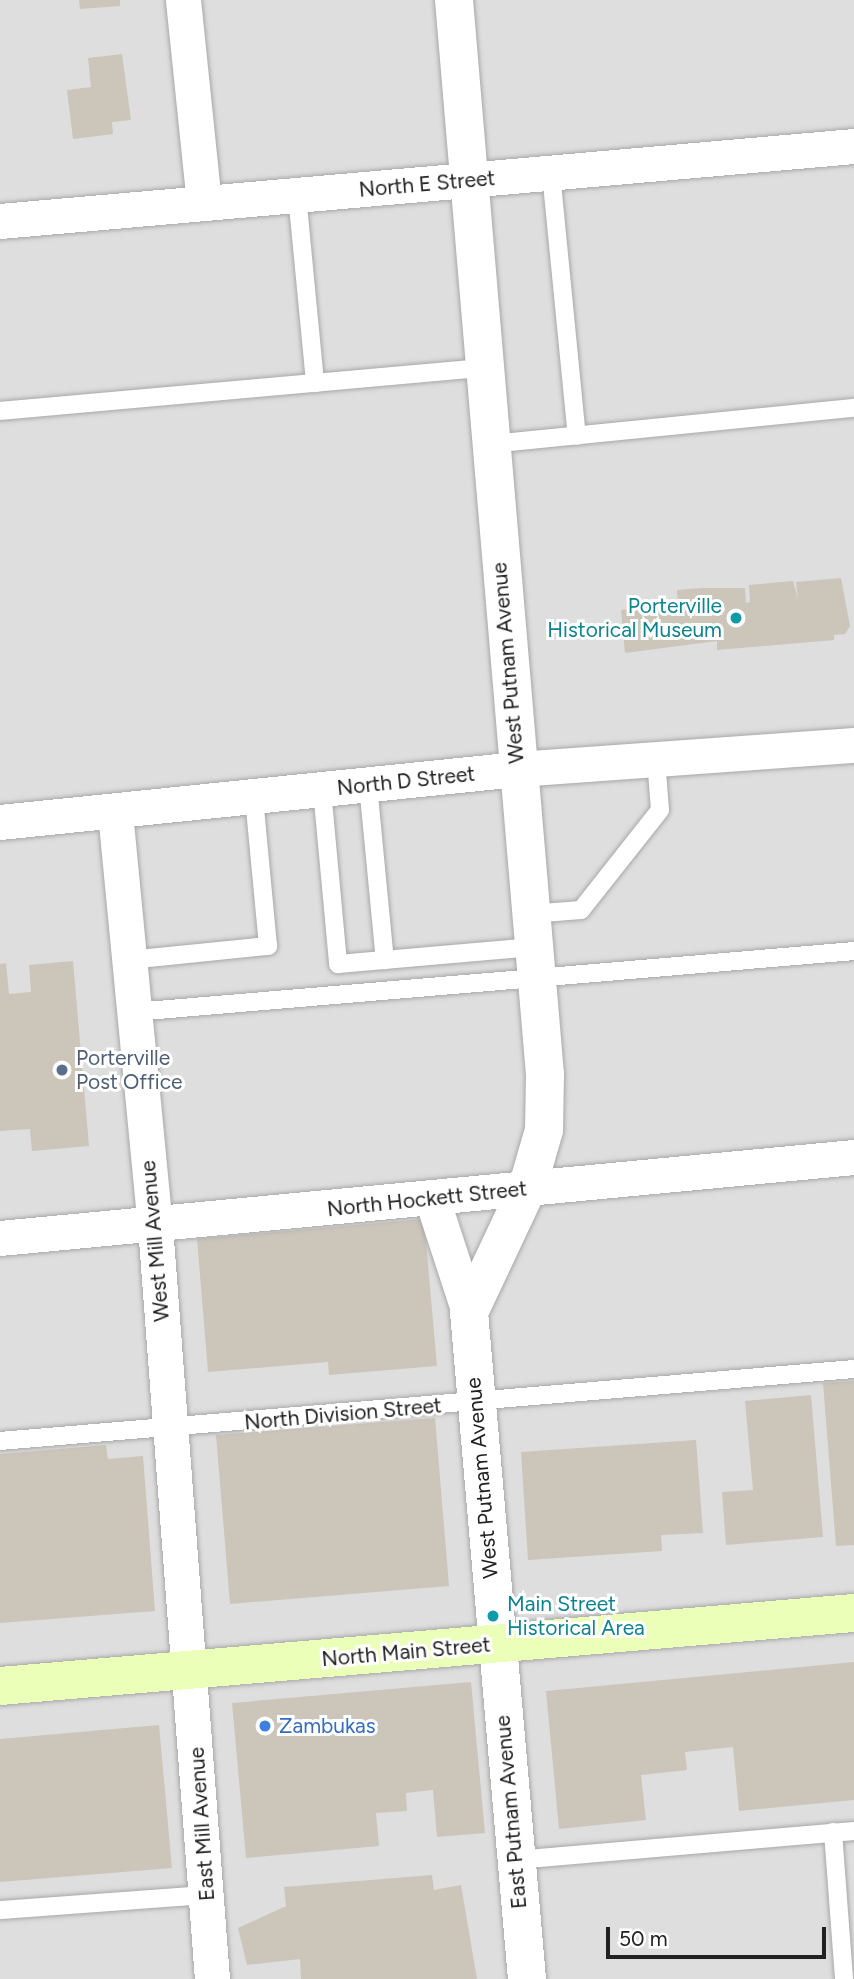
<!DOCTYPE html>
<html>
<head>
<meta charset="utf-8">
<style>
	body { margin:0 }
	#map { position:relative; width:854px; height:1979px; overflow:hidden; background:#f2f1e7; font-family:Figtree,sans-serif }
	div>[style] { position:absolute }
	.residential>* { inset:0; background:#dfdede }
	.building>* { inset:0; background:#cbc5ba }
	.roads { filter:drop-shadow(0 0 2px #a8a8a8) drop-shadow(0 0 2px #a8a8a8) }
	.service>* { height:18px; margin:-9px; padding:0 9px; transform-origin:9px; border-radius:9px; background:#fff }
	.minor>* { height:35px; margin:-17.5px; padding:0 17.5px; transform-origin:17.5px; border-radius:17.5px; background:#fff }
	.tertiary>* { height:38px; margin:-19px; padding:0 19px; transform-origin:19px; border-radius:19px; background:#fff }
	.secondary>* { height:38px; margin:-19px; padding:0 19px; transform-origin:19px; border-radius:19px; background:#ebffb8 }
	.dots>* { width:19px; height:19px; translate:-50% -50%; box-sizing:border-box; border:4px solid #fff; border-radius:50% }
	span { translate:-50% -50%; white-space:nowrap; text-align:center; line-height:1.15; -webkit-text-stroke:6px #fff; paint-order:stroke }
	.street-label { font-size:21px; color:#212121 }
	.culture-label { font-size:21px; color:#0d838f }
	.right { translate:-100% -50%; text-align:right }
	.left { translate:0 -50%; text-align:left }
	.service-label { font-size:21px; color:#4e5e75 }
	.shop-label { font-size:21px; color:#366cbe }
	.scale { position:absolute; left:606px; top:1927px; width:220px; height:32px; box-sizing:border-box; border:4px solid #212121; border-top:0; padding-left:9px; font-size:21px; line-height:24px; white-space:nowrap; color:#212121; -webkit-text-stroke:5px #fff; paint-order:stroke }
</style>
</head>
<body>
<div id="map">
	<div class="residential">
		<i style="clip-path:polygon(0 0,854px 0,854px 1979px,0 1979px)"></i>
	</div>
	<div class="building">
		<i style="clip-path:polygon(79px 0,120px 0,120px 6px,80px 9px)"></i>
		<i style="clip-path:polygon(122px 54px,131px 120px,112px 122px,113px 134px,73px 139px,67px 90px,91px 87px,88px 58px)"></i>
		<i style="clip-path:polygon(841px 578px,850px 626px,845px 634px,834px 635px,834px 640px,717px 650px,717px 641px,625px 653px,621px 610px,678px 604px,677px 590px,702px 588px,745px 588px,746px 603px,750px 602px,749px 585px,793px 581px,798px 599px,796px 582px)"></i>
		<i style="clip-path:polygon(73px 961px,89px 1146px,32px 1151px,30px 1129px,0 1131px,0 964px,6px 963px,9px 994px,31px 992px,29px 965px)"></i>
		<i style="clip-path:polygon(424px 1219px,437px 1366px,329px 1375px,328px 1362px,208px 1372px,197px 1239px)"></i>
		<i style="clip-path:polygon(854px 1381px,854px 1545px,836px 1546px,823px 1383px)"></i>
		<i style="clip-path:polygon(811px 1395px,823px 1537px,726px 1545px,722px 1492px,753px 1490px,745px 1401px)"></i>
		<i style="clip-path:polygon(435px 1418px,449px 1586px,230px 1604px,216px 1435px)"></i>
		<i style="clip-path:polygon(696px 1440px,703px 1533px,661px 1535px,662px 1551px,528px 1560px,521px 1452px)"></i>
		<i style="clip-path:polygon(106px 1445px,108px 1459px,143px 1456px,155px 1611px,0 1623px,0 1454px)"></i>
		<i style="clip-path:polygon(854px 1662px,854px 1800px,739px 1811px,733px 1747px,685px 1752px,687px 1770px,641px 1775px,646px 1820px,559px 1829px,546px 1691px)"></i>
		<i style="clip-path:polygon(471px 1682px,485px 1833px,437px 1837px,433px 1790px,406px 1793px,407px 1811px,376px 1813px,379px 1846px,246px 1858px,232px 1703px)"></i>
		<i style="clip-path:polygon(159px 1725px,172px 1868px,0 1882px,0 1739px)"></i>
		<i style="clip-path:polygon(432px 1875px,434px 1890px,461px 1885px,477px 1979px,301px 1979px,300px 1959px,247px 1965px,238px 1928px,286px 1906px,284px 1887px)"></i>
	</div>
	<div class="roads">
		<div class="service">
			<i style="left:551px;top:173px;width:264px;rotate:84.4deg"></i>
			<i style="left:297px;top:195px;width:189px;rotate:84.5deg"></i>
			<i style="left:0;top:411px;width:487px;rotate:-5.1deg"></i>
			<i style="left:491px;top:444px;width:365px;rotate:-5.7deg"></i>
			<i style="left:368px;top:785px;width:176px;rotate:84.5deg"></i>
			<i style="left:322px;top:790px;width:175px;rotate:84.7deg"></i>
			<i style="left:338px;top:964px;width:196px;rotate:-5deg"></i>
			<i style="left:530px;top:914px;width:51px;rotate:-4.5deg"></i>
			<i style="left:581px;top:910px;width:127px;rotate:-51.7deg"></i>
			<i style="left:660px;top:810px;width:51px;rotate:-94.5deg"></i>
			<i style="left:129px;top:960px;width:140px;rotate:-5.8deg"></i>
			<i style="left:268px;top:946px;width:150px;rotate:-95.4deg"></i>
			<i style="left:134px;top:1012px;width:723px;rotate:-4.84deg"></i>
			<i style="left:0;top:1441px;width:857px;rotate:-4.82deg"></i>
			<i style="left:833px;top:1832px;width:147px;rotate:85.7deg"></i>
			<i style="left:516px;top:1860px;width:339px;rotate:-4.9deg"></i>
			<i style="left:0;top:1910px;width:207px;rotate:-4.2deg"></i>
		</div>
		<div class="minor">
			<i style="left:183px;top:0;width:204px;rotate:84.1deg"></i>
			<i style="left:0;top:221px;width:857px;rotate:-5.02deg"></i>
			<i style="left:115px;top:812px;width:416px;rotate:84.5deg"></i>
			<i style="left:155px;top:1226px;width:755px;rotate:85.67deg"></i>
			<i style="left:0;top:822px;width:520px;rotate:-5.85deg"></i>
			<i style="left:517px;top:769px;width:338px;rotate:-4.1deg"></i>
			<i style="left:432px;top:1199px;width:119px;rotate:71.9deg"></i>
			<i style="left:0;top:1238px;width:858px;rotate:-5.42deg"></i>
		</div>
		<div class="tertiary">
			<i style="left:454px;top:0;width:1078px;rotate:85.16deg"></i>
			<i style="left:545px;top:1074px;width:56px;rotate:91deg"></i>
			<i style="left:544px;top:1130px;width:61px;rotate:106.1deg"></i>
			<i style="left:527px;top:1189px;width:136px;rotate:115.2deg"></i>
			<i style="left:469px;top:1312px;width:670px;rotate:85.03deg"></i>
		</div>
		<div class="secondary">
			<i style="left:0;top:1686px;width:857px;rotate:-4.89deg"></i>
		</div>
	</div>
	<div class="dots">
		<i style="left:736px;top:618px;background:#0f9aa8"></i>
		<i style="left:62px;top:1070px;background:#5c6f8a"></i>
		<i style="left:493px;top:1616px;background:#0f9aa8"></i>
		<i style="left:265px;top:1726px;background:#3f7fe0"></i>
	</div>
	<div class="street-label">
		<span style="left:427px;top:184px;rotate:-5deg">North E Street</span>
		<span style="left:508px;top:663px;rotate:-95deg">West Putnam Avenue</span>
		<span style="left:406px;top:781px;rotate:-6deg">North D Street</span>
		<span style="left:427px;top:1199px;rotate:-6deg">North Hockett Street</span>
		<span style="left:155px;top:1241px;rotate:-95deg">West Mill Avenue</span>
		<span style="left:343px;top:1414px;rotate:-5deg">North Division Street</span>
		<span style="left:482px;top:1478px;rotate:-95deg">West Putnam Avenue</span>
		<span style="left:406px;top:1652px;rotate:-5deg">North Main Street</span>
		<span style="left:511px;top:1812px;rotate:-95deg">East Putnam Avenue</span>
		<span style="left:202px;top:1824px;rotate:-94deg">East Mill Avenue</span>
	</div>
	<div class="culture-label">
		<span class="right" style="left:722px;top:618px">Porterville<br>Historical Museum</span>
		<span class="left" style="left:507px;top:1616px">Main Street<br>Historical Area</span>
	</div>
	<div class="service-label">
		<span class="left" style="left:76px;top:1070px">Porterville<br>Post Office</span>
	</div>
	<div class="shop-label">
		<span class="left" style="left:279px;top:1726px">Zambukas</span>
	</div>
	<div class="scale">50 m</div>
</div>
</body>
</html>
